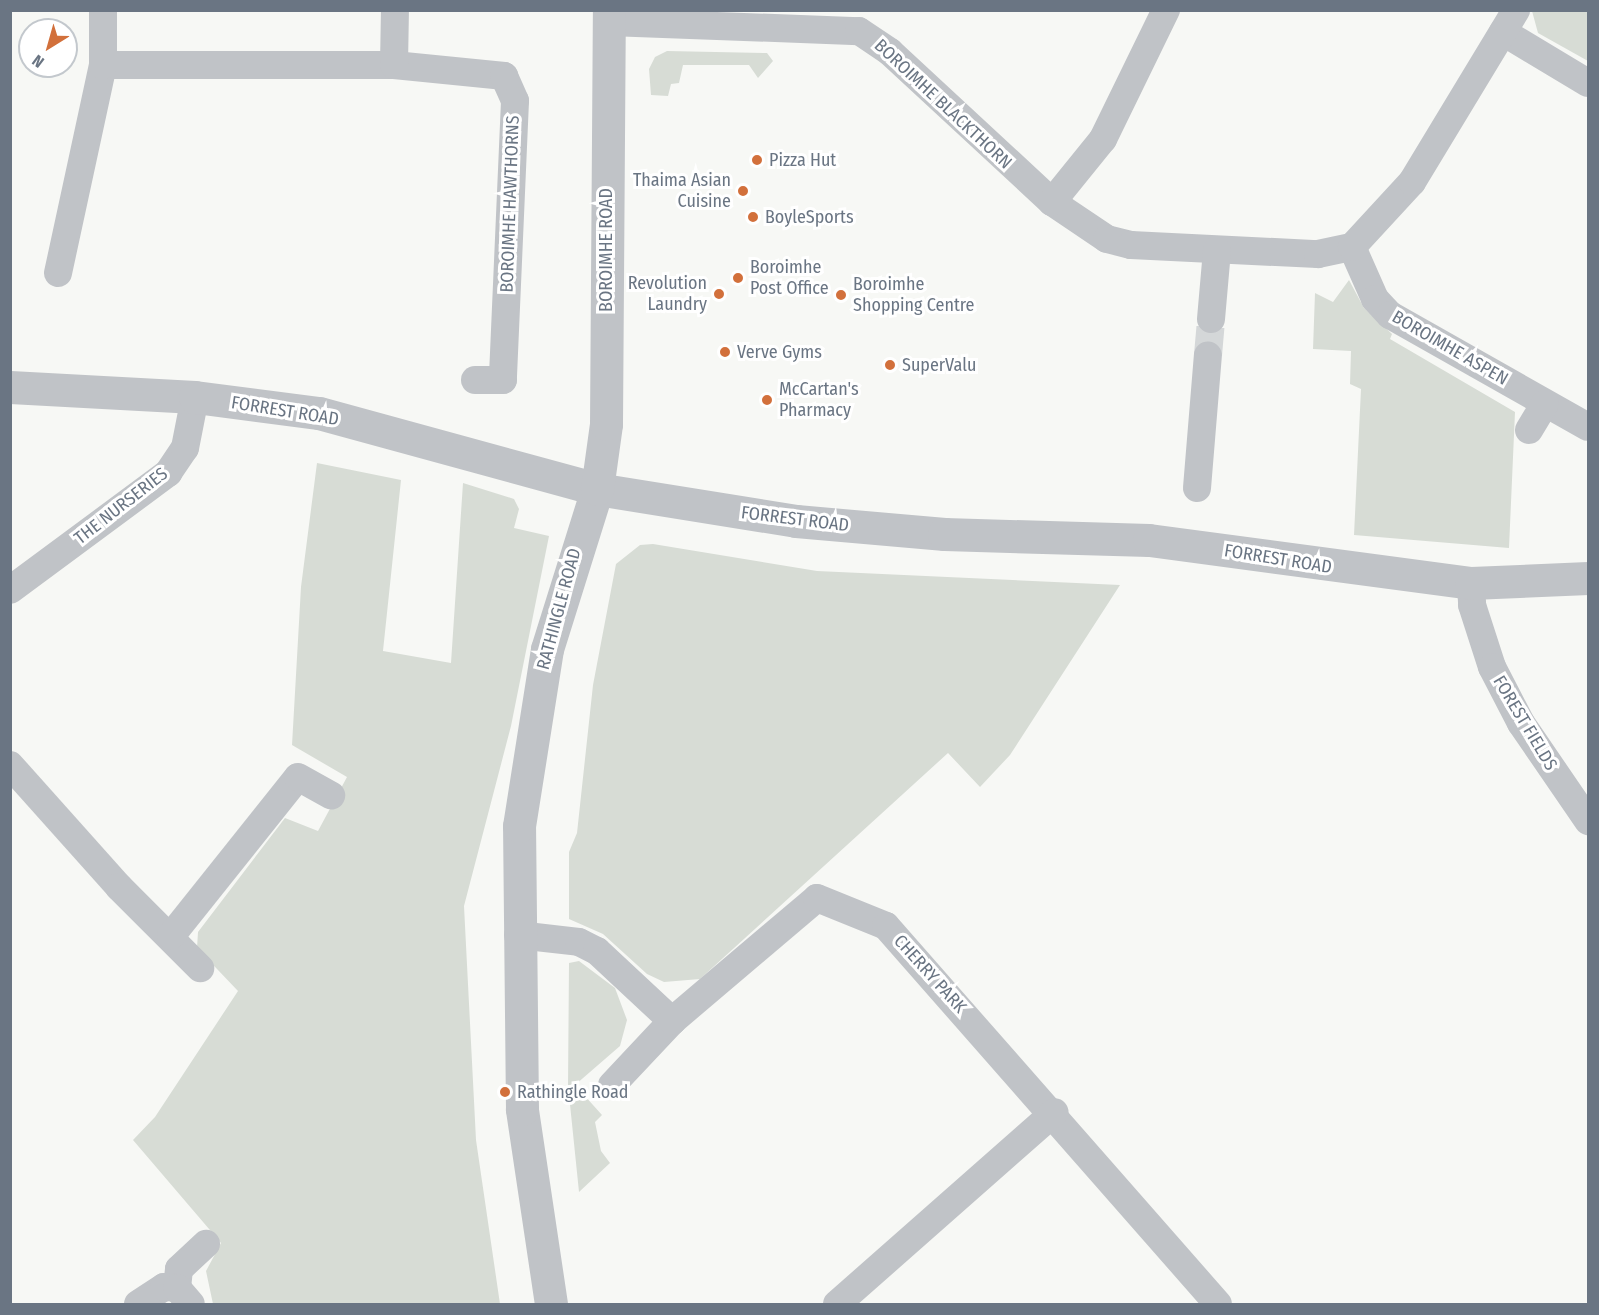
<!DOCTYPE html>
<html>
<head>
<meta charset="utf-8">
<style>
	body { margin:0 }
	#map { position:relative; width:1599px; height:1315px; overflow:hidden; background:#f7f8f5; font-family:"Fira Sans Condensed",sans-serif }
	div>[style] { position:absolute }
	.green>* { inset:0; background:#d7dcd5 }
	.minor-tunnel>* { height:28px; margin-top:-14px; transform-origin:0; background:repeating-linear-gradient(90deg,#d4d7d8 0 28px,transparent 0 42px) }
	.minor>* { height:28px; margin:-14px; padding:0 14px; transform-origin:14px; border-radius:14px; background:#c0c3c7 }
	.tertiary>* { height:33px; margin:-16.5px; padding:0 16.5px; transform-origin:16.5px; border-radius:16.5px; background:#c0c3c7 }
	.dots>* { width:16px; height:16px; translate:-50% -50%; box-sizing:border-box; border:3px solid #fff; border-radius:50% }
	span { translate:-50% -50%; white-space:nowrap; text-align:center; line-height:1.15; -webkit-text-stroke:6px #fff; paint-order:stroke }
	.street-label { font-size:18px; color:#6a7583 }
	.poi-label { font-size:18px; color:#6a7583 }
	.left { translate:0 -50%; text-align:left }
	.right { translate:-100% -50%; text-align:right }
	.frame { position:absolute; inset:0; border:12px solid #6a7583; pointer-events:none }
	.north { position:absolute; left:18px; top:18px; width:60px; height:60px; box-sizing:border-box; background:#fff; border:2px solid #c3c8cd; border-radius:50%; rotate:217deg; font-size:16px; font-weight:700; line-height:24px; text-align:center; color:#6a7583 }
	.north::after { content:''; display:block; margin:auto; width:21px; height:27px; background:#d2703b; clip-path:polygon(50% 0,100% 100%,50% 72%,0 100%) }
</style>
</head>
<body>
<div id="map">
	<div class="green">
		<i style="clip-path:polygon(1532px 11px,1588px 11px,1588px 61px,1538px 33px)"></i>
		<i style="clip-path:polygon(667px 51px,767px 53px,773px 61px,758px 78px,749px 65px,683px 65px,679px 83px,671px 84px,668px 96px,651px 95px,649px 69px,655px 57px)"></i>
		<i style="clip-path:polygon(1349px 280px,1364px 308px,1392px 334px,1390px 339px,1515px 412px,1509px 548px,1354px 535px,1361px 389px,1350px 384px,1351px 351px,1313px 349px,1315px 293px,1333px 302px)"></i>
		<i style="clip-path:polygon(317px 463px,401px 480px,383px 651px,451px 663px,463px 483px,514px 499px,519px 509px,514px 528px,549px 536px,511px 726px,464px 906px,476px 1140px,500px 1304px,213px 1304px,206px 1271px,221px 1243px,133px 1140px,155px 1117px,238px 991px,197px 948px,198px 932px,285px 818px,318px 831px,347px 777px,292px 745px,301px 587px)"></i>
		<i style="clip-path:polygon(653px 544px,817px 571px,1120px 585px,1010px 755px,980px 787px,948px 753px,700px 979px,664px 982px,647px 974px,603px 934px,569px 919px,569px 852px,577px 833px,593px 685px,616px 564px,640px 545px)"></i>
		<i style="clip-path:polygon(579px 961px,615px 988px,627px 1020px,620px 1046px,575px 1085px,602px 1115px,595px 1122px,601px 1151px,610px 1163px,579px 1192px,568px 1085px,569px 963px)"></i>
	</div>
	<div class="minor-tunnel">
		<i style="left:1208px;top:355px;width:36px;rotate:-85deg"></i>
	</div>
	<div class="minor">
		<i style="left:609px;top:22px;width:250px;rotate:2.1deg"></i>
		<i style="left:859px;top:31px;width:37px;rotate:34deg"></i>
		<i style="left:890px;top:52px;width:221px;rotate:42.8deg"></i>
		<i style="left:1052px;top:202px;width:66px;rotate:33.9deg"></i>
		<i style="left:1107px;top:239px;width:25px;rotate:14deg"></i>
		<i style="left:1131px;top:245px;width:187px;rotate:2.8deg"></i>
		<i style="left:1318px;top:254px;width:35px;rotate:-12deg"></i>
		<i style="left:1503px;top:32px;width:99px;rotate:31deg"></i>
		<i style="left:103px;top:65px;width:291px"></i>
		<i style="left:394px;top:65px;width:111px;rotate:5.7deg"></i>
		<i style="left:504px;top:76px;width:27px;rotate:66deg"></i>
		<i style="left:515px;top:101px;width:279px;rotate:92.5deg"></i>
		<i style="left:503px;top:380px;width:28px;rotate:180deg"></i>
		<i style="left:394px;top:65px;width:55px;rotate:-89deg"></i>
		<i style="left:1052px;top:202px;width:81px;rotate:-51deg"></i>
		<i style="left:1103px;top:139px;width:144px;rotate:-64deg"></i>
		<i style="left:1352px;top:247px;width:57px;rotate:66.1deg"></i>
		<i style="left:1375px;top:299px;width:22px;rotate:47deg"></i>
		<i style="left:1390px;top:315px;width:227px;rotate:29.5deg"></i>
		<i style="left:1352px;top:247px;width:88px;rotate:-47.3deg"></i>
		<i style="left:1412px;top:182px;width:201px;rotate:-58.8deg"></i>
		<i style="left:58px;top:273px;width:213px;rotate:-77.8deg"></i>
		<i style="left:103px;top:65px;width:55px;rotate:-90deg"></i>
		<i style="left:1211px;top:319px;width:69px;rotate:-85deg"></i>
		<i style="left:1529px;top:430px;width:31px;rotate:-59deg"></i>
		<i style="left:1197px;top:488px;width:133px;rotate:-85.3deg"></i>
		<i style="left:1471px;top:583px;width:22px;rotate:87deg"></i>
		<i style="left:1472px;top:605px;width:65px;rotate:72.1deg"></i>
		<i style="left:1492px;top:667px;width:63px;rotate:62.6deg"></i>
		<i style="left:1521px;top:723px;width:119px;rotate:55.6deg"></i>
		<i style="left:10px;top:590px;width:197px;rotate:-36.5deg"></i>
		<i style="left:168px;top:473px;width:30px;rotate:-56deg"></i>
		<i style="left:185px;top:448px;width:52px;rotate:-78.9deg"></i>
		<i style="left:10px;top:765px;width:164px;rotate:48.2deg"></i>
		<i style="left:119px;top:887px;width:115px;rotate:45deg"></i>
		<i style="left:518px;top:935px;width:61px;rotate:6.5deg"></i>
		<i style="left:579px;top:942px;width:20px;rotate:27deg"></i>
		<i style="left:597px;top:951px;width:103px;rotate:43deg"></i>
		<i style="left:171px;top:936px;width:203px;rotate:-51.4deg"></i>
		<i style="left:298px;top:777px;width:38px;rotate:29deg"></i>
		<i style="left:612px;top:1085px;width:88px;rotate:-46.8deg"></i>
		<i style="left:672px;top:1021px;width:190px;rotate:-40.3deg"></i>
		<i style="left:817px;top:898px;width:74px;rotate:22.1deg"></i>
		<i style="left:886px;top:926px;width:503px;rotate:48.71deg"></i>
		<i style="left:177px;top:1288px;width:19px;rotate:-84deg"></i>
		<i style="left:179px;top:1269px;width:37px;rotate:-43deg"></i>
		<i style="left:138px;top:1304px;width:31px;rotate:-33deg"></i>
		<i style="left:164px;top:1287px;width:13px;rotate:4deg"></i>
		<i style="left:177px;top:1288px;width:21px;rotate:49deg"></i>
		<i style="left:837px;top:1304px;width:290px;rotate:-41.4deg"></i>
	</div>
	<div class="tertiary">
		<i style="left:10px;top:387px;width:185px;rotate:3.1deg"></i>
		<i style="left:195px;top:397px;width:125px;rotate:7.4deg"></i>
		<i style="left:319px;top:413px;width:288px;rotate:15.3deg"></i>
		<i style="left:597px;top:489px;width:202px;rotate:9.1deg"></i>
		<i style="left:796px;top:521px;width:149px;rotate:5deg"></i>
		<i style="left:944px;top:534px;width:205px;rotate:1.7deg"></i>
		<i style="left:1149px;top:540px;width:325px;rotate:7.6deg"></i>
		<i style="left:1471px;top:583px;width:117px;rotate:-2.4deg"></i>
		<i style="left:551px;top:1304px;width:197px;rotate:-98.5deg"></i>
		<i style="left:522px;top:1109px;width:283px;rotate:-90.6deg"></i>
		<i style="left:519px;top:826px;width:179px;rotate:-81deg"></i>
		<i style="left:547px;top:649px;width:168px;rotate:-72.6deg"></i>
		<i style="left:597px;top:489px;width:66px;rotate:-82.1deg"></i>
		<i style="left:606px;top:424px;width:414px;rotate:-89.6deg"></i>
	</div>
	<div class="dots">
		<i style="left:757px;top:160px;background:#d2703b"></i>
		<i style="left:743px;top:191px;background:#d2703b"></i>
		<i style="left:753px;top:217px;background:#d2703b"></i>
		<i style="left:738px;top:278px;background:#d2703b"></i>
		<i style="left:719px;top:294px;background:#d2703b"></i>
		<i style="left:841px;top:295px;background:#d2703b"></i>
		<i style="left:725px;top:352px;background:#d2703b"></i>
		<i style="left:890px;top:365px;background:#d2703b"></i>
		<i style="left:767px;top:400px;background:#d2703b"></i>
		<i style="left:505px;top:1092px;background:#d2703b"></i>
	</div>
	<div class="street-label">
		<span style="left:943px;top:104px;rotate:43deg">BOROIMHE BLACKTHORN</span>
		<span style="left:510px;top:204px;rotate:-88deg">BOROIMHE HAWTHORNS</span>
		<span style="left:606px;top:250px;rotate:-90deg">BOROIMHE ROAD</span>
		<span style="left:1450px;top:348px;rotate:30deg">BOROIMHE ASPEN</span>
		<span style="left:285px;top:411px;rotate:9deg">FORREST ROAD</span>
		<span style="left:121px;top:506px;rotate:-38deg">THE NURSERIES</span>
		<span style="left:795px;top:519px;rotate:7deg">FORREST ROAD</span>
		<span style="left:1278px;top:559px;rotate:9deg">FORREST ROAD</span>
		<span style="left:559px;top:609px;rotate:-75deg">RATHINGLE ROAD</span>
		<span style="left:1525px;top:723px;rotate:59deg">FOREST FIELDS</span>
		<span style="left:930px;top:974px;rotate:48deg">CHERRY PARK</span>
	</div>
	<div class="poi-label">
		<span class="left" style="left:769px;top:160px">Pizza Hut</span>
		<span class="right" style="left:731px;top:191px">Thaima Asian<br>Cuisine</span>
		<span class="left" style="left:765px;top:217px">BoyleSports</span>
		<span class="left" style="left:750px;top:278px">Boroimhe<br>Post Office</span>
		<span class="right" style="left:707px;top:294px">Revolution<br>Laundry</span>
		<span class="left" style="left:853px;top:295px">Boroimhe<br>Shopping Centre</span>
		<span class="left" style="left:737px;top:352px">Verve Gyms</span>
		<span class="left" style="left:902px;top:365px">SuperValu</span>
		<span class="left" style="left:779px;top:400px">McCartan's<br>Pharmacy</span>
		<span class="left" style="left:517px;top:1092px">Rathingle Road</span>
	</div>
	<div class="frame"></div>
	<div class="north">N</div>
</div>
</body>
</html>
